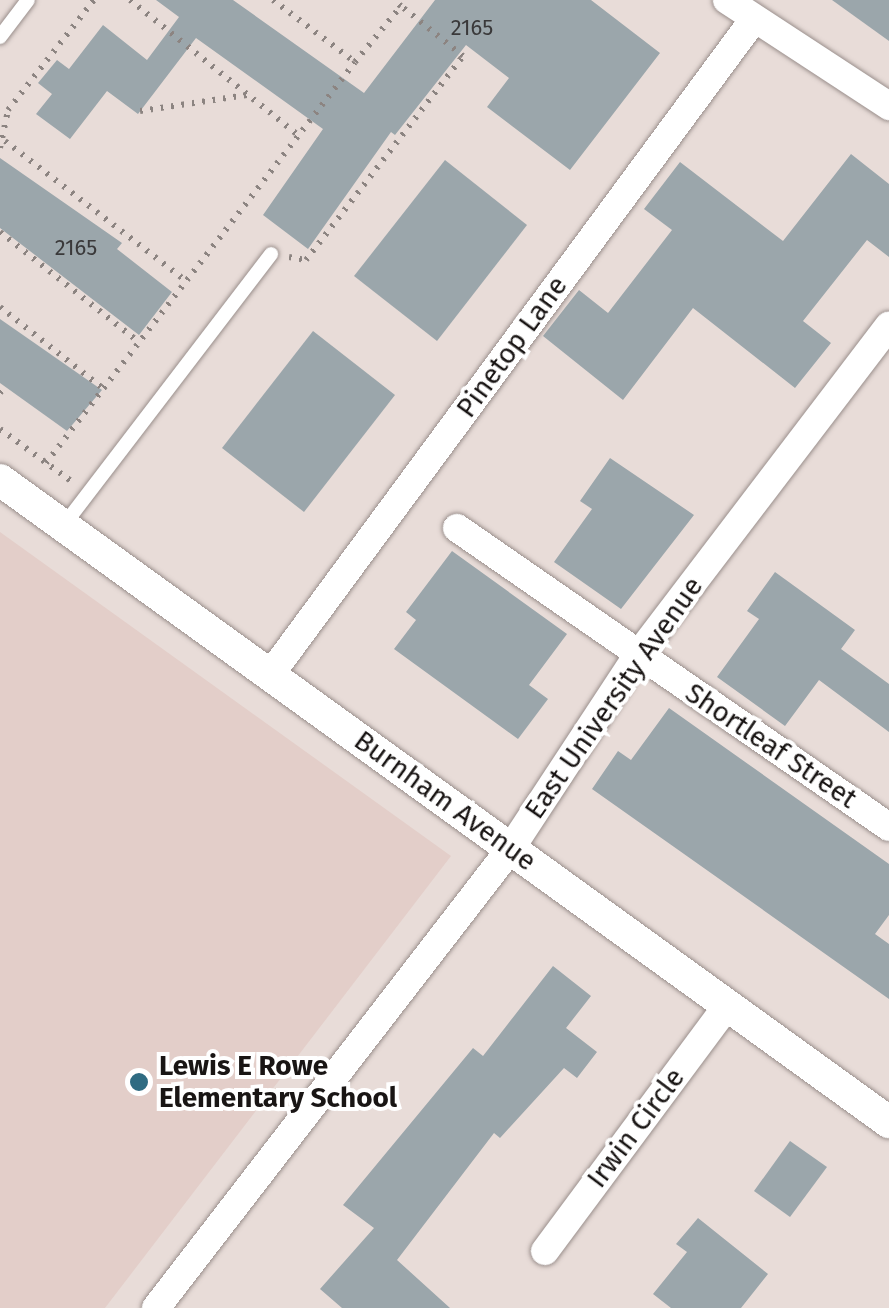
<!DOCTYPE html>
<html>
<head>
<meta charset="utf-8">
<style>
	body { margin:0 }
	#map { position:relative; width:889px; height:1308px; overflow:hidden; background:#e8dcd8; font-family:"Fira Sans",sans-serif }
	div>[style] { position:absolute }
	.built>* { inset:0; background:#e3cec9 }
	.building>* { inset:0; background:#9ba6ab }
	.path>* { height:6px; margin-top:-3px; transform-origin:0; background:repeating-linear-gradient(90deg,#8c8481 0 2.5px,transparent 0 10.5px) }
	.roads { filter:drop-shadow(0 0 2px #9a8f8c) drop-shadow(0 0 2px #9a8f8c) }
	.service>* { height:14px; margin:-7px; padding:0 7px; transform-origin:7px; border-radius:7px; background:#fff }
	.minor>* { height:28px; margin:-14px; padding:0 14px; transform-origin:14px; border-radius:14px; background:#fff }
	.tertiary>* { height:32px; margin:-16px; padding:0 16px; transform-origin:16px; border-radius:16px; background:#fff }
	.dots>* { width:28px; height:28px; translate:-50% -50%; box-sizing:border-box; border:5px solid #fff; border-radius:50% }
	span { translate:-50% -50%; white-space:nowrap; text-align:center; line-height:1.15; -webkit-text-stroke:8px #fff; paint-order:stroke }
	.number-label { font-size:22px; color:#3a393a }
	.number-label span { -webkit-text-stroke-width:0 }
	.street-label { font-size:28px; color:#191514 }
	.poi-label { font-size:28px; color:#191514; font-weight:700 }
	.left { translate:0 -50%; text-align:left }
</style>
</head>
<body>
<div id="map">
	<div class="built">
		<i style="clip-path:polygon(0 532px,451px 856px,105px 1308px,0 1308px)"></i>
	</div>
	<div class="building">
		<i style="clip-path:polygon(156px 0,233px 0,364px 93px,435px 0,591px 0,660px 53px,570px 170px,487px 107px,509px 78px,466px 45px,395px 135px,391px 132px,308px 249px,263px 215px,323px 129px,196px 38px,138px 114px,107px 91px,70px 139px,36px 114px,52px 94px,38px 83px,57px 60px,69px 69px,103px 25px,147px 60px,179px 17px)"></i>
		<i style="clip-path:polygon(832px 0,889px 0,889px 41px)"></i>
		<i style="clip-path:polygon(851px 154px,889px 184px,889px 257px,867px 240px,803px 321px,831px 343px,795px 388px,693px 308px,623px 400px,543px 336px,579px 290px,608px 313px,672px 230px,644px 209px,680px 162px,783px 241px)"></i>
		<i style="clip-path:polygon(0 158px,122px 243px,117px 249px,172px 292px,139px 335px,0 228px)"></i>
		<i style="clip-path:polygon(445px 160px,527px 225px,437px 341px,354px 276px)"></i>
		<i style="clip-path:polygon(0 319px,102px 390px,67px 431px,0 383px)"></i>
		<i style="clip-path:polygon(313px 331px,395px 395px,304px 512px,222px 448px)"></i>
		<i style="clip-path:polygon(610px 458px,694px 515px,621px 609px,554px 562px,592px 509px,580px 501px)"></i>
		<i style="clip-path:polygon(452px 551px,567px 634px,529px 685px,548px 699px,518px 739px,394px 649px,416px 620px,406px 612px)"></i>
		<i style="clip-path:polygon(775px 572px,855px 630px,841px 649px,889px 684px,889px 732px,819px 680px,785px 726px,717px 677px,759px 619px,747px 611px)"></i>
		<i style="clip-path:polygon(669px 708px,889px 864px,889px 915px,875px 934px,889px 944px,889px 999px,592px 789px,618px 751px,631px 760px)"></i>
		<i style="clip-path:polygon(553px 966px,591px 996px,566px 1028px,597px 1052px,577px 1078px,564px 1068px,500px 1138px,494px 1133px,397px 1260px,450px 1308px,342px 1308px,320px 1289px,374px 1228px,343px 1205px,473px 1048px,483px 1056px)"></i>
		<i style="clip-path:polygon(790px 1141px,827px 1167px,790px 1217px,754px 1191px)"></i>
		<i style="clip-path:polygon(698px 1218px,768px 1274px,741px 1308px,671px 1308px,653px 1294px,687px 1252px,676px 1244px)"></i>
	</div>
	<div class="path">
		<i style="left:130px;top:0;width:216px;rotate:38.8deg"></i>
		<i style="left:273px;top:0;width:103px;rotate:37.1deg"></i>
		<i style="left:355px;top:62px;width:72px;rotate:-50.6deg"></i>
		<i style="left:401px;top:6px;width:10px;rotate:-143deg"></i>
		<i style="left:140px;top:111px;width:108px;rotate:-8.5deg"></i>
		<i style="left:5px;top:141px;width:229px;rotate:37.7deg"></i>
		<i style="left:0;top:148px;width:39px;rotate:-78deg"></i>
		<i style="left:8px;top:110px;width:140px;rotate:-52deg"></i>
		<i style="left:0;top:232px;width:177px;rotate:38.4deg"></i>
		<i style="left:289px;top:257px;width:17px;rotate:10deg"></i>
		<i style="left:306px;top:260px;width:257px;rotate:-52.4deg"></i>
		<i style="left:463px;top:56px;width:80px;rotate:-141.1deg"></i>
		<i style="left:0;top:307px;width:134px;rotate:38.3deg"></i>
		<i style="left:0;top:393px;width:5px;rotate:-53deg"></i>
		<i style="left:0;top:429px;width:88px;rotate:36.2deg"></i>
		<i style="left:46px;top:463px;width:506px;rotate:-52.38deg"></i>
	</div>
	<div class="roads">
		<div class="service">
			<i style="left:0;top:37px;width:46px;rotate:-52.9deg"></i>
			<i style="left:64px;top:525px;width:341px;rotate:-52.6deg"></i>
		</div>
		<div class="minor">
			<i style="left:727px;top:0;width:194px;rotate:33.2deg"></i>
			<i style="left:457px;top:528px;width:525px;rotate:34.69deg"></i>
			<i style="left:270px;top:675px;width:815px;rotate:-53.58deg"></i>
			<i style="left:545px;top:1251px;width:305px;rotate:-53.4deg"></i>
			<i style="left:156px;top:1308px;width:581px;rotate:-52.34deg"></i>
			<i style="left:511px;top:848px;width:231px;rotate:-56.7deg"></i>
			<i style="left:638px;top:655px;width:414px;rotate:-52.7deg"></i>
		</div>
		<div class="tertiary">
			<i style="left:0;top:480px;width:1097px;rotate:35.84deg"></i>
		</div>
	</div>
	<div class="dots">
		<i style="left:139px;top:1082px;background:#2f6b82"></i>
	</div>
	<div class="number-label">
		<span style="left:472px;top:28px">2165</span>
		<span style="left:76px;top:248px">2165</span>
	</div>
	<div class="street-label">
		<span style="left:512px;top:347px;rotate:-54deg">Pinetop Lane</span>
		<span style="left:614px;top:698px;rotate:-55deg">East University Avenue</span>
		<span style="left:771px;top:746px;rotate:34deg">Shortleaf Street</span>
		<span style="left:445px;top:801px;rotate:36deg">Burnham Avenue</span>
		<span style="left:636px;top:1128px;rotate:-53deg">Irwin Circle</span>
	</div>
	<div class="poi-label">
		<span class="left" style="left:159px;top:1082px">Lewis E Rowe<br>Elementary School</span>
	</div>
</div>
</body>
</html>
